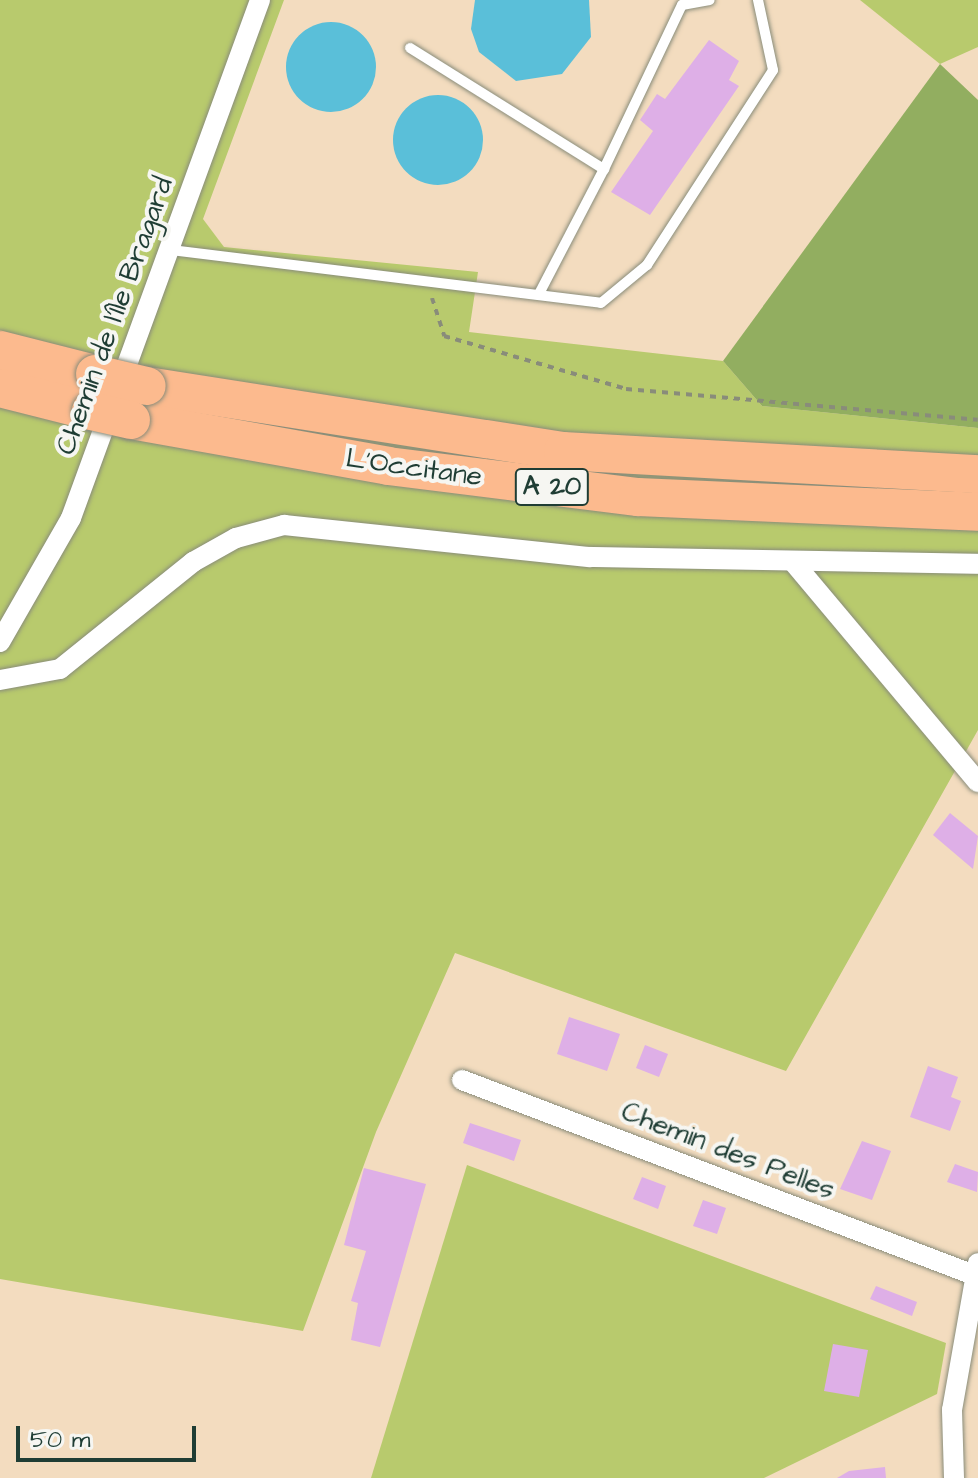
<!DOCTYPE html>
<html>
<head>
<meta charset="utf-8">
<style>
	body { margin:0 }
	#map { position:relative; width:978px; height:1478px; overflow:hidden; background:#f3dcbf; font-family:"Architects Daughter",sans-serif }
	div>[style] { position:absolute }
	.green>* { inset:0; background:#b8ca6d }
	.forest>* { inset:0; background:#92ae60 }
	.water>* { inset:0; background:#5abfd9 }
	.round { border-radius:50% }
	.building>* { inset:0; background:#deafe7 }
	.path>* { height:4px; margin-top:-2px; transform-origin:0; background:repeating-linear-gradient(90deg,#898c7a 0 6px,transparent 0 12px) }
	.roads { filter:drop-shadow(0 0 2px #898c7a) drop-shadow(0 0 2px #898c7a) }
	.lane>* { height:10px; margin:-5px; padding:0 5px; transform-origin:5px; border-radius:5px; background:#fff }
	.street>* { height:20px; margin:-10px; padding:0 10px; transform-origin:10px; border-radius:10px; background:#fff }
	.highway>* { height:38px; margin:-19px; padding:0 19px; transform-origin:19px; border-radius:19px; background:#fcba8e }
	.bridges { filter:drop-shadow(0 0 2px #898c7a) drop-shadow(0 0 2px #898c7a) }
	.highway-bridge>* { height:38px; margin:-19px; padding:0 19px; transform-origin:19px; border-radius:19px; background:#fcba8e }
	span { translate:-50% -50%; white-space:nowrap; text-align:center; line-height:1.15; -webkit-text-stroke:8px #f6f6f2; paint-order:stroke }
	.shield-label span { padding:2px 6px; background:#f6f6f2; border:2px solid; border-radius:6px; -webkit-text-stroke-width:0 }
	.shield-label { font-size:26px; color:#1f3d34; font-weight:700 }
	.street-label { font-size:28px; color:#1f3d34 }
	.scale { position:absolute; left:16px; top:1426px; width:180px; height:36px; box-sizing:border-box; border:4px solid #1f3d34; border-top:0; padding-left:10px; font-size:24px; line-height:28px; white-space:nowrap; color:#1f3d34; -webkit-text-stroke:6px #f6f6f2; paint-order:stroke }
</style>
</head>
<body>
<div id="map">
	<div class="green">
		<i style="clip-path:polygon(0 0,284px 0,203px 219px,224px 247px,478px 272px,469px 332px,723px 361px,762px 406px,978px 428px,978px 730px,786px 1071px,455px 953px,376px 1132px,303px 1331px,0 1279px)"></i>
		<i style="clip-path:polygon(860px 0,978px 0,978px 47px,940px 64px)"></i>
		<i style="clip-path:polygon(467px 1165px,946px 1343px,937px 1394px,764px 1478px,371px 1478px)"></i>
	</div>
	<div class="forest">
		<i style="clip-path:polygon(940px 64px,978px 100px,978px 428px,762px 406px,723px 361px)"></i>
	</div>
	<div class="water">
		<i style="clip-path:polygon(475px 0,589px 0,591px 37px,562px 74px,516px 81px,479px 52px,471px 29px)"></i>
		<i class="round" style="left:286px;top:22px;width:90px;height:90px"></i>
		<i class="round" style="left:393px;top:95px;width:90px;height:90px"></i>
	</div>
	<div class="building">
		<i style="clip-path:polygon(709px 40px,739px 61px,729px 80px,739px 86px,650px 215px,611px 192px,653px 131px,640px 120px,657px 94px,665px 99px)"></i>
		<i style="clip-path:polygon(950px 813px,978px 836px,973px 869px,933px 835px)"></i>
		<i style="clip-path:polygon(569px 1017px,620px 1034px,607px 1071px,557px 1054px)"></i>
		<i style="clip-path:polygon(645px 1045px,668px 1054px,659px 1077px,636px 1068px)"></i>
		<i style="clip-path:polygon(928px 1066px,958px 1077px,951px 1097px,961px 1101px,950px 1131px,910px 1117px)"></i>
		<i style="clip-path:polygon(470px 1123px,521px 1140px,514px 1161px,463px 1143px)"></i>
		<i style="clip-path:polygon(862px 1141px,891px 1151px,872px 1200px,840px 1189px)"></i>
		<i style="clip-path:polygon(955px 1164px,978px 1172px,977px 1192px,947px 1182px)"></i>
		<i style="clip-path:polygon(364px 1168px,426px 1184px,380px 1347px,351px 1340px,358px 1303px,351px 1301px,366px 1251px,344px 1245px)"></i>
		<i style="clip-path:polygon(642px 1177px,666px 1186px,658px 1209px,633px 1199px)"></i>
		<i style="clip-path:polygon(703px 1200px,726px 1208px,717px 1234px,693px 1226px)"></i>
		<i style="clip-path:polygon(876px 1286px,917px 1302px,912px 1316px,870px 1299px)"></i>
		<i style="clip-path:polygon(833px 1344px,868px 1350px,859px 1397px,824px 1391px)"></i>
		<i style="clip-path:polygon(885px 1467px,886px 1478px,837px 1478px,849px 1471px)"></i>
	</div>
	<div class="path">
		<i style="left:432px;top:298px;width:40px;rotate:72deg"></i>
		<i style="left:444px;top:336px;width:190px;rotate:16.2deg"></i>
		<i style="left:626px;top:389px;width:353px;rotate:5deg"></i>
	</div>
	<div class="roads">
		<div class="lane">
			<i style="left:410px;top:48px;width:229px;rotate:32deg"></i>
			<i style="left:604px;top:169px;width:141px;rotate:117.5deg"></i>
			<i style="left:604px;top:169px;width:182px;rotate:-64.6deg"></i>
			<i style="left:682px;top:5px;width:28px;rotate:-10deg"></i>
			<i style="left:171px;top:250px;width:433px;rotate:7deg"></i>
			<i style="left:601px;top:303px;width:60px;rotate:-39.6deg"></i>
			<i style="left:647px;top:265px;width:232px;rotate:-57.1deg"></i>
			<i style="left:773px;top:70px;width:72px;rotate:-102.1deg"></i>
		</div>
		<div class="street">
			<i style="left:794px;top:563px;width:286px;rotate:50deg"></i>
			<i style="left:0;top:642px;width:143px;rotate:-60.2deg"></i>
			<i style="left:71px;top:518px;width:551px;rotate:-69.95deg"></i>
			<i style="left:0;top:680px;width:61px;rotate:-10.4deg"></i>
			<i style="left:60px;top:669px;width:171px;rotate:-38.8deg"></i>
			<i style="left:193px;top:562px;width:49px;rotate:-29.2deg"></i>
			<i style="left:236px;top:538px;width:50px;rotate:-15.2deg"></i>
			<i style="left:284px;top:525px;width:308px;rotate:6deg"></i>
			<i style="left:590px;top:557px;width:388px;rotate:1deg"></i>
			<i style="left:462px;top:1080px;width:548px;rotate:20.85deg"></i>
			<i style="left:954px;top:1478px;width:68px;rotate:-91.7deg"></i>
			<i style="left:952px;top:1410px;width:149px;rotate:-80deg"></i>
		</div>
		<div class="highway">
			<i style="left:0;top:350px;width:98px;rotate:14.2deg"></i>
			<i style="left:147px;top:386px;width:421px;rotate:8.9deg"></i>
			<i style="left:563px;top:451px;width:416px;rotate:3.2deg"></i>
			<i style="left:0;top:388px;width:94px;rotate:14.2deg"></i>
			<i style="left:131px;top:420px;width:261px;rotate:10.1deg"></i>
			<i style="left:388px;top:466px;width:252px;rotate:7.1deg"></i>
			<i style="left:638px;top:497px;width:340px;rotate:2.5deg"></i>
		</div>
	</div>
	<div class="bridges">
		<div class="highway-bridge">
			<i style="left:95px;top:374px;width:53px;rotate:13deg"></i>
			<i style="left:91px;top:411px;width:41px;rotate:12.7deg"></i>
		</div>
	</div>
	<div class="shield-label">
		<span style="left:552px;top:487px">A 20</span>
	</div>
	<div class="street-label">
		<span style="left:115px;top:316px;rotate:-70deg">Chemin de l'Île Bragard</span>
		<span style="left:414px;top:468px;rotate:8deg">L'Occitane</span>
		<span style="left:728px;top:1151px;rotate:21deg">Chemin des Pelles</span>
	</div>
	<div class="scale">50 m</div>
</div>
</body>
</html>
